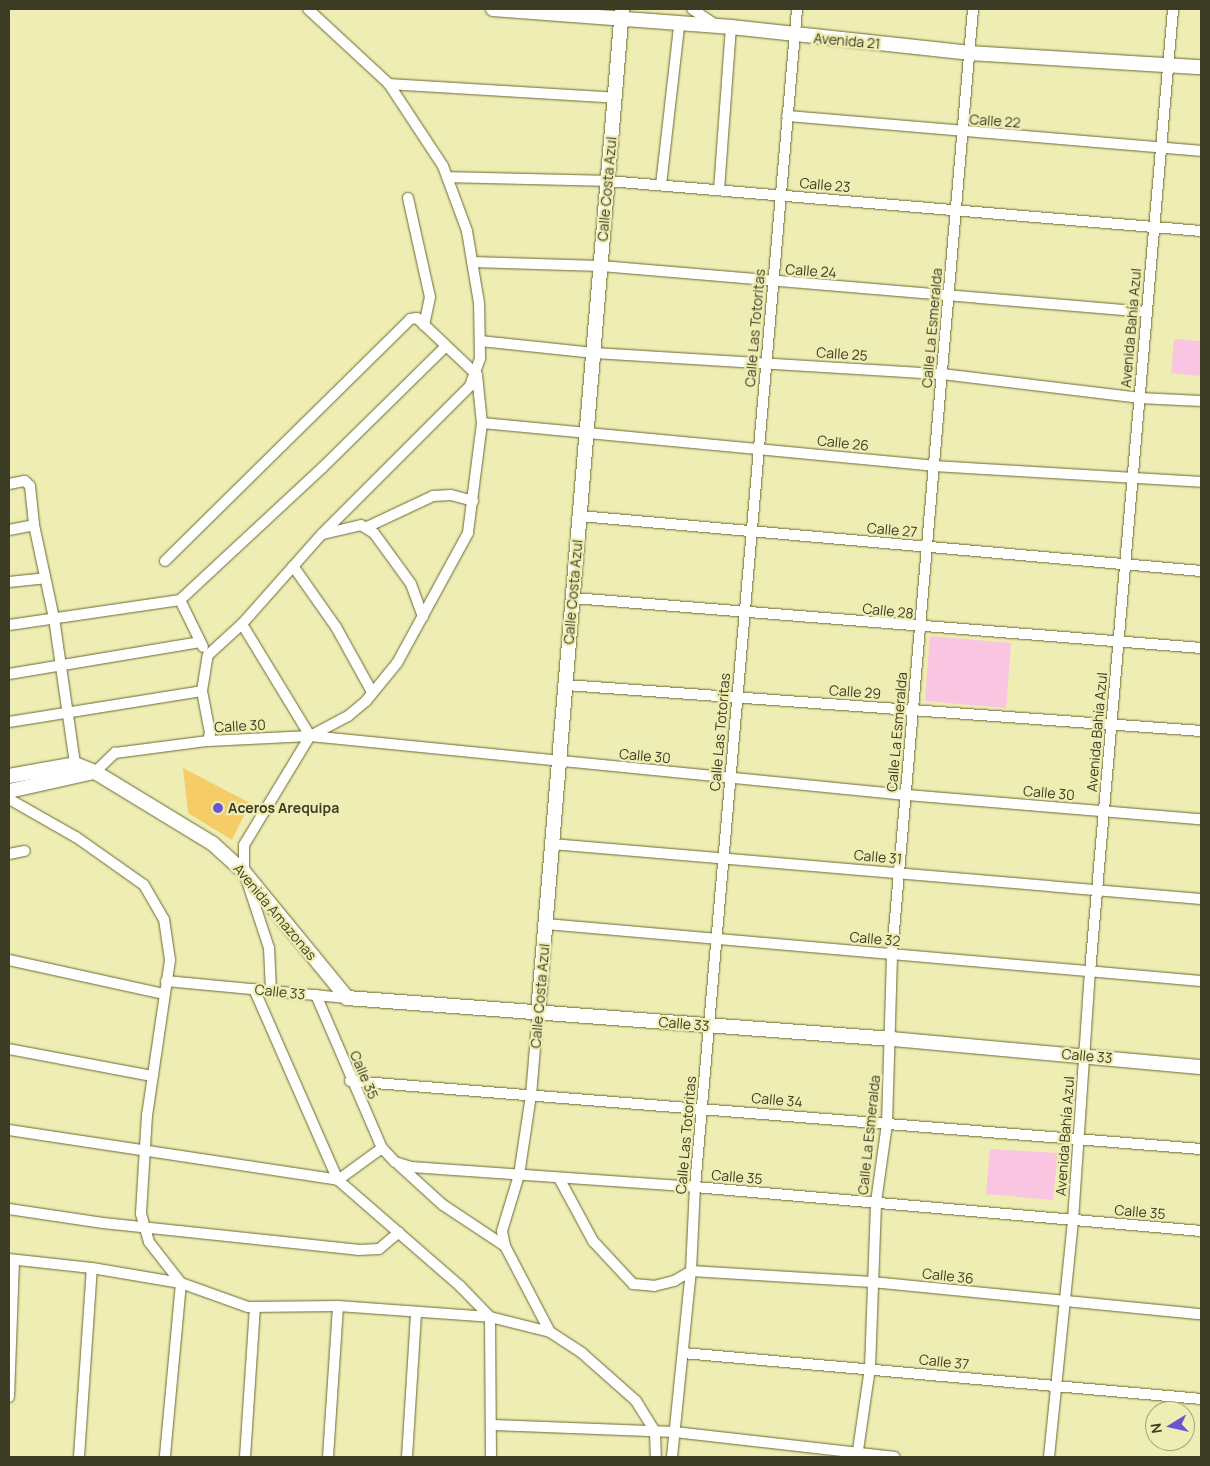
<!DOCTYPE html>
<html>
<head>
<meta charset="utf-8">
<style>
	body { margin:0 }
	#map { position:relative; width:1210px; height:1466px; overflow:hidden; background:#eeedb3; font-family:Manrope,sans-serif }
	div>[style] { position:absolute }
	.green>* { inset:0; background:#fac5e0 }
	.building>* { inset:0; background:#f6cc68 }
	.roads { filter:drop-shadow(0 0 1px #6b6933) drop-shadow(0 0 1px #6b6933) }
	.minor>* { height:10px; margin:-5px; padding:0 5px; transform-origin:5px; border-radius:5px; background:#fff }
	.tertiary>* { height:14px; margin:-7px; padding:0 7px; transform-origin:7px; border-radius:7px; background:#fff }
	.dots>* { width:14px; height:14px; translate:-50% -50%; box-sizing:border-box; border:2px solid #eeedb3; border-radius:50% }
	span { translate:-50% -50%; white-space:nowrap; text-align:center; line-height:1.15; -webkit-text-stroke:4.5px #eeedb3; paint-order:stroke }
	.street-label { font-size:14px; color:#3c3c25 }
	.poi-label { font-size:14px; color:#3c3c25; font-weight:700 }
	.left { translate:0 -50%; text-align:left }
	.frame { position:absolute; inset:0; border:10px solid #3c3c25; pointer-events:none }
	.north { position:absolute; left:1145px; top:1401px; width:50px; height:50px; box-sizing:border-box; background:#eeedb3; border:1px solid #a7a67a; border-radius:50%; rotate:261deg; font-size:14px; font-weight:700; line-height:20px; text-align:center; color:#3c3c25 }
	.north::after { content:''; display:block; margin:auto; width:18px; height:22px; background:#6a55cf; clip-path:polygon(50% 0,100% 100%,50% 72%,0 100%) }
</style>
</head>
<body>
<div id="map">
	<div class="green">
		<i style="clip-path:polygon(1174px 339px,1201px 341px,1201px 376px,1171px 373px)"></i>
		<i style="clip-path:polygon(930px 636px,1011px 643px,1006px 708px,925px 701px)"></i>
		<i style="clip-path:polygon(990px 1149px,1058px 1153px,1053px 1200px,986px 1194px)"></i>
	</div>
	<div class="building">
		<i style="clip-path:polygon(183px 768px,250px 803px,232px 840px,188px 813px)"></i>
	</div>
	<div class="roads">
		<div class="minor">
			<i style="left:692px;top:9px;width:29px;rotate:34deg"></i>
			<i style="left:389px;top:84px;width:226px;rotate:3.5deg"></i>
			<i style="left:787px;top:116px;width:415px;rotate:4.8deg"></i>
			<i style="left:447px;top:177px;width:161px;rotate:1.4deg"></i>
			<i style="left:608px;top:181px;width:595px;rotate:4.82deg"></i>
			<i style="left:661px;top:185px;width:160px;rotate:-83.5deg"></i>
			<i style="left:719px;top:190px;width:163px;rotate:-85.8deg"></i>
			<i style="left:408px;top:198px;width:101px;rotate:77.5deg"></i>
			<i style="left:430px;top:297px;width:29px;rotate:102deg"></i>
			<i style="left:472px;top:262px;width:129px;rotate:1.8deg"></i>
			<i style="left:601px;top:266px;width:548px;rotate:4.82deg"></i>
			<i style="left:480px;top:341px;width:115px;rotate:6deg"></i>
			<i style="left:594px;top:353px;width:349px;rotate:3.5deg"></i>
			<i style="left:942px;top:374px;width:198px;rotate:6.9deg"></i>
			<i style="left:1139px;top:398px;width:62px;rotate:2.8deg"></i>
			<i style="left:482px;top:423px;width:454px;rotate:5.4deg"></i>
			<i style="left:934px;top:466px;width:267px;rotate:3.4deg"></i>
			<i style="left:9px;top:484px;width:16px;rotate:-11deg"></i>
			<i style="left:25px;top:481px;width:7px;rotate:45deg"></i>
			<i style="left:30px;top:486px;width:39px;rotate:84deg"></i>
			<i style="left:34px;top:525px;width:95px;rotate:77.9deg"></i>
			<i style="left:54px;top:618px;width:148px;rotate:81.8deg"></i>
			<i style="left:580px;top:516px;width:623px;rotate:5.06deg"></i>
			<i style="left:367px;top:527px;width:73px;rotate:-25.2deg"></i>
			<i style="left:433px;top:496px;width:18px;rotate:-3deg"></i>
			<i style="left:451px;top:495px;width:23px;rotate:15deg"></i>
			<i style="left:9px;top:530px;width:25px;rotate:-11deg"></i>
			<i style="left:323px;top:534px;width:39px;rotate:-13deg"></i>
			<i style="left:361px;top:525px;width:15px;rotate:32deg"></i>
			<i style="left:374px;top:533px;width:63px;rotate:54deg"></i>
			<i style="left:411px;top:584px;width:35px;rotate:70deg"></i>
			<i style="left:165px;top:561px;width:344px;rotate:-44.6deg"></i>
			<i style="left:410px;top:319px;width:7px;rotate:-8deg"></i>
			<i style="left:417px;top:318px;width:83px;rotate:43.5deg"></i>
			<i style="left:477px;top:375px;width:48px;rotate:84.1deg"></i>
			<i style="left:482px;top:423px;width:111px;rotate:97.3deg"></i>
			<i style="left:468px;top:533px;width:148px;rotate:118.6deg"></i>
			<i style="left:397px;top:663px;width:49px;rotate:129.2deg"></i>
			<i style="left:366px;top:701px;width:23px;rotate:140deg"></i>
			<i style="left:348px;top:716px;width:43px;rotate:152.2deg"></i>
			<i style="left:310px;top:736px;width:127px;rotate:121.2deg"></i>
			<i style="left:244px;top:845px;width:27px;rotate:90deg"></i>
			<i style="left:244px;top:872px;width:80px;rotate:71.8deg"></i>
			<i style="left:269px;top:948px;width:43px;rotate:87.3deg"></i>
			<i style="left:293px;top:566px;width:75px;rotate:54.8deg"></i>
			<i style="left:336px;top:627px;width:74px;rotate:61deg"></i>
			<i style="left:9px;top:582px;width:36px;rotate:-6deg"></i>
			<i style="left:573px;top:598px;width:630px;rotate:4.55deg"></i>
			<i style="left:180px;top:600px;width:52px;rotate:63.9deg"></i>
			<i style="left:242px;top:624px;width:131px;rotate:58.7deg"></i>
			<i style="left:9px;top:625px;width:173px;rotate:-8.3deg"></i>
			<i style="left:180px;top:600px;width:194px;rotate:-42.9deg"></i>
			<i style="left:322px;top:468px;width:174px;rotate:-44.5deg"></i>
			<i style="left:9px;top:674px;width:194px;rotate:-9.5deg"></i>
			<i style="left:566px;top:685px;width:637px;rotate:4.14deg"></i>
			<i style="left:9px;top:722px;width:195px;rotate:-9.1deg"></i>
			<i style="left:208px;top:741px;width:8px;rotate:-76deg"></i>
			<i style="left:210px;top:733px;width:43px;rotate:-100.8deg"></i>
			<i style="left:202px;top:691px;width:36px;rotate:-81deg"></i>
			<i style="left:208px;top:655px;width:46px;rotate:-42.4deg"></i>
			<i style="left:242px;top:624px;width:120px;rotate:-48.4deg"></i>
			<i style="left:322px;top:534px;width:209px;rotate:-45deg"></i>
			<i style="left:470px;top:386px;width:30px;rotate:-70deg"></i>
			<i style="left:480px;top:358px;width:55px;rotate:-91deg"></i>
			<i style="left:479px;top:303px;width:73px;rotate:-99.5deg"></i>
			<i style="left:467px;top:231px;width:69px;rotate:-110.3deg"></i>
			<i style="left:443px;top:166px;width:98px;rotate:-123.4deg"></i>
			<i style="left:389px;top:84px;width:110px;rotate:-137.2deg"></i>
			<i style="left:95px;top:772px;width:28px;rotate:-44deg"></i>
			<i style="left:115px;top:753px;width:94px;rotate:-7.4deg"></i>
			<i style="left:208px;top:741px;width:102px;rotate:-2.8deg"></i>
			<i style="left:310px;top:736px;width:599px;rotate:5.65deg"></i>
			<i style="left:906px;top:795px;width:296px;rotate:4.7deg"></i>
			<i style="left:9px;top:799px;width:77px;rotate:29.6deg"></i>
			<i style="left:76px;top:837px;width:83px;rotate:35.2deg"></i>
			<i style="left:144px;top:885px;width:39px;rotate:60deg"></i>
			<i style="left:164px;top:919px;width:41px;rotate:81.7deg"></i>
			<i style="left:170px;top:960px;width:157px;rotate:98.4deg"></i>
			<i style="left:147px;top:1115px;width:99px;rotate:93.5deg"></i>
			<i style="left:141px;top:1214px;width:29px;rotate:74deg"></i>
			<i style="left:149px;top:1242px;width:52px;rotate:52deg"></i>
			<i style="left:181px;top:1283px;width:175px;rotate:95.3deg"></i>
			<i style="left:552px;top:844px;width:651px;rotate:4.84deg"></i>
			<i style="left:9px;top:854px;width:16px;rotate:-11deg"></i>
			<i style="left:546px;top:924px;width:657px;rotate:4.97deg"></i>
			<i style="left:9px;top:960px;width:158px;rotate:12.4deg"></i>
			<i style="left:166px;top:981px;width:182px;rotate:5.4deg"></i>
			<i style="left:254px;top:989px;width:209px;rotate:66.3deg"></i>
			<i style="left:338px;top:1180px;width:162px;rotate:41deg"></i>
			<i style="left:460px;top:1286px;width:43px;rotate:45.9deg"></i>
			<i style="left:490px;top:1317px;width:140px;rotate:89.6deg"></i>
			<i style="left:316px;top:995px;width:167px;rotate:66.7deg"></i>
			<i style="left:382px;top:1148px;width:19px;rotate:47deg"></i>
			<i style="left:395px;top:1162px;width:17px;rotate:17deg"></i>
			<i style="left:411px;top:1167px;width:285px;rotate:4deg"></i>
			<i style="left:695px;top:1187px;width:508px;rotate:4.97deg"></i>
			<i style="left:538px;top:1012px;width:83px;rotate:94.8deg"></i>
			<i style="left:531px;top:1095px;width:81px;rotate:98.5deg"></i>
			<i style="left:519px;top:1175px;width:59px;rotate:106.9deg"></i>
			<i style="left:502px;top:1231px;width:15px;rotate:79deg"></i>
			<i style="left:505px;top:1246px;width:97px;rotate:62.4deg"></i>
			<i style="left:9px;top:1049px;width:146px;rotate:10.7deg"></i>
			<i style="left:350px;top:1081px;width:854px;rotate:4.57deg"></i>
			<i style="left:9px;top:1130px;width:333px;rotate:8.6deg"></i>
			<i style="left:338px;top:1180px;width:54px;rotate:-36deg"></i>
			<i style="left:399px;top:1165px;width:59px;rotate:42.3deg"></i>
			<i style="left:443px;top:1205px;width:74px;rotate:33.5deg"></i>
			<i style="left:559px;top:1178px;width:72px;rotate:61.6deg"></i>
			<i style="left:593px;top:1241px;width:59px;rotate:47.1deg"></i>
			<i style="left:633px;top:1284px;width:21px;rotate:5deg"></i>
			<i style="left:654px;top:1286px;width:21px;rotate:-14deg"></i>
			<i style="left:674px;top:1281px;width:20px;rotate:-30deg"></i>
			<i style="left:691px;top:1271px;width:181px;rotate:3.5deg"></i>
			<i style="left:872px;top:1282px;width:331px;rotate:5.6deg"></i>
			<i style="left:9px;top:1209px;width:95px;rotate:8.5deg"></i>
			<i style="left:103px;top:1223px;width:256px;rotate:6deg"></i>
			<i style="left:358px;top:1250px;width:21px;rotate:-3deg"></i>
			<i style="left:379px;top:1249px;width:26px;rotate:-40deg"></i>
			<i style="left:9px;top:1259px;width:83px;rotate:6.2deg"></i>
			<i style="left:92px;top:1268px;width:90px;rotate:9.6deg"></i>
			<i style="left:181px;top:1283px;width:71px;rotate:19.7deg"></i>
			<i style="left:248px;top:1307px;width:90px;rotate:-0.6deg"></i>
			<i style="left:338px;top:1306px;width:152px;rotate:4.1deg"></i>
			<i style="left:490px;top:1317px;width:62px;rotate:14deg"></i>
			<i style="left:550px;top:1332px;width:38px;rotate:33deg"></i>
			<i style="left:582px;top:1353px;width:72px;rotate:41.6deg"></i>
			<i style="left:636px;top:1401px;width:36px;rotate:58deg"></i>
			<i style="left:655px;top:1432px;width:25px;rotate:88deg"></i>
			<i style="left:683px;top:1353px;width:520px;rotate:5.07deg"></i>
			<i style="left:9px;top:1397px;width:137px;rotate:-87.9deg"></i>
			<i style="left:493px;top:1425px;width:182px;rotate:2.2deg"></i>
			<i style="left:675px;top:1432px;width:221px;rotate:6.5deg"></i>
			<i style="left:79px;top:1457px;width:189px;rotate:-86.1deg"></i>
			<i style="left:245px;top:1457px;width:150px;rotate:-86.2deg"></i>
			<i style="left:328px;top:1457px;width:151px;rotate:-86.2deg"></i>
			<i style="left:407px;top:1457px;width:145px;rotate:-86.4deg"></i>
			<i style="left:672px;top:1457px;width:187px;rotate:-84.2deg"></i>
			<i style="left:691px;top:1271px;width:84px;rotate:-87.3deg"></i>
			<i style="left:695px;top:1187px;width:1182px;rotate:-85.05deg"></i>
			<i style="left:857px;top:1457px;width:90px;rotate:-81.7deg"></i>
			<i style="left:870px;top:1368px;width:166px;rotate:-87.9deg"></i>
			<i style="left:876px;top:1202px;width:79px;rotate:-82deg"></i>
			<i style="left:887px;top:1124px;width:170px;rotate:-88.3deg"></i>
			<i style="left:892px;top:954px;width:948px;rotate:-85.1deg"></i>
			<i style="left:1049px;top:1457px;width:238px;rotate:-84.2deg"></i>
			<i style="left:1073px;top:1220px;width:249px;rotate:-86.1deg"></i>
			<i style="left:1090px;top:972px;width:967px;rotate:-85.07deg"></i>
		</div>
		<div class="tertiary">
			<i style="left:493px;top:9px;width:239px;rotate:4.3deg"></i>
			<i style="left:731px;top:27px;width:239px;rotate:6.2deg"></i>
			<i style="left:969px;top:53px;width:232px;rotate:3.5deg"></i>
			<i style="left:9px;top:776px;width:67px;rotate:-10.3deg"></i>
			<i style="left:75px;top:764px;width:22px;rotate:22deg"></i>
			<i style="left:95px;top:772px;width:137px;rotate:31.3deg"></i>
			<i style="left:212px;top:843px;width:43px;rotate:42.2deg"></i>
			<i style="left:244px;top:872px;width:163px;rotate:50.7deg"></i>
			<i style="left:347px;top:998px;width:547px;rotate:4.3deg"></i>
			<i style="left:892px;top:1039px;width:310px;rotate:5.2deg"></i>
			<i style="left:9px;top:791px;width:87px;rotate:-12.6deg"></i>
			<i style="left:538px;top:1012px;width:1007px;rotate:-85.21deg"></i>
		</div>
	</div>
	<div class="dots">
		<i style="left:218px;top:808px;background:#6a55cf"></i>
	</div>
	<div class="street-label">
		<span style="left:847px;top:41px;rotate:5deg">Avenida 21</span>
		<span style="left:995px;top:121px;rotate:4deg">Calle 22</span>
		<span style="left:825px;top:185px;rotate:5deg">Calle 23</span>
		<span style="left:607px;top:189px;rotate:-85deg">Calle Costa Azul</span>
		<span style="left:811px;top:271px;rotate:4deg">Calle 24</span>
		<span style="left:755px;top:328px;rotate:-85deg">Calle Las Totoritas</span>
		<span style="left:932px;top:328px;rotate:-85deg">Calle La Esmeralda</span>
		<span style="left:1131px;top:328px;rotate:-85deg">Avenida Bahía Azul</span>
		<span style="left:842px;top:354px;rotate:4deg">Calle 25</span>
		<span style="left:843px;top:443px;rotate:6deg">Calle 26</span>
		<span style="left:892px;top:530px;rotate:5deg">Calle 27</span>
		<span style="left:573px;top:592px;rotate:-85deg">Calle Costa Azul</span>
		<span style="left:888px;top:611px;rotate:6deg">Calle 28</span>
		<span style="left:855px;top:692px;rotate:4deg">Calle 29</span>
		<span style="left:240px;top:726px;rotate:-3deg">Calle 30</span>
		<span style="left:720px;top:732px;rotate:-85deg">Calle Las Totoritas</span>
		<span style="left:897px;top:732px;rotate:-85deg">Calle La Esmeralda</span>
		<span style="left:1097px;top:732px;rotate:-85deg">Avenida Bahía Azul</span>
		<span style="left:645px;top:756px;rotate:5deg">Calle 30</span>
		<span style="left:1049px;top:793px;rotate:5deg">Calle 30</span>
		<span style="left:878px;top:857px;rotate:5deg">Calle 31</span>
		<span style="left:275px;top:912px;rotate:50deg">Avenida Amazonas</span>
		<span style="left:875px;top:939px;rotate:5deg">Calle 32</span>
		<span style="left:280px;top:992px;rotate:6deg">Calle 33</span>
		<span style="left:540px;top:996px;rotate:-85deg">Calle Costa Azul</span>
		<span style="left:684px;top:1024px;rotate:5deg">Calle 33</span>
		<span style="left:1087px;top:1056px;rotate:5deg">Calle 33</span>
		<span style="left:364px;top:1075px;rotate:67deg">Calle 35</span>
		<span style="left:777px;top:1100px;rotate:5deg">Calle 34</span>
		<span style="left:686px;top:1135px;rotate:-85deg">Calle Las Totoritas</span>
		<span style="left:869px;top:1135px;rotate:-84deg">Calle La Esmeralda</span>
		<span style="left:1065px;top:1136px;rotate:-86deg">Avenida Bahía Azul</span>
		<span style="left:737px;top:1177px;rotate:5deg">Calle 35</span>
		<span style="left:1140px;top:1212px;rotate:5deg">Calle 35</span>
		<span style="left:948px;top:1276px;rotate:6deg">Calle 36</span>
		<span style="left:944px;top:1362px;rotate:6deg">Calle 37</span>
	</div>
	<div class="poi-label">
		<span class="left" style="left:228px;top:808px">Aceros Arequipa</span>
	</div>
	<div class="frame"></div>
	<div class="north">N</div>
</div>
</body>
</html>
